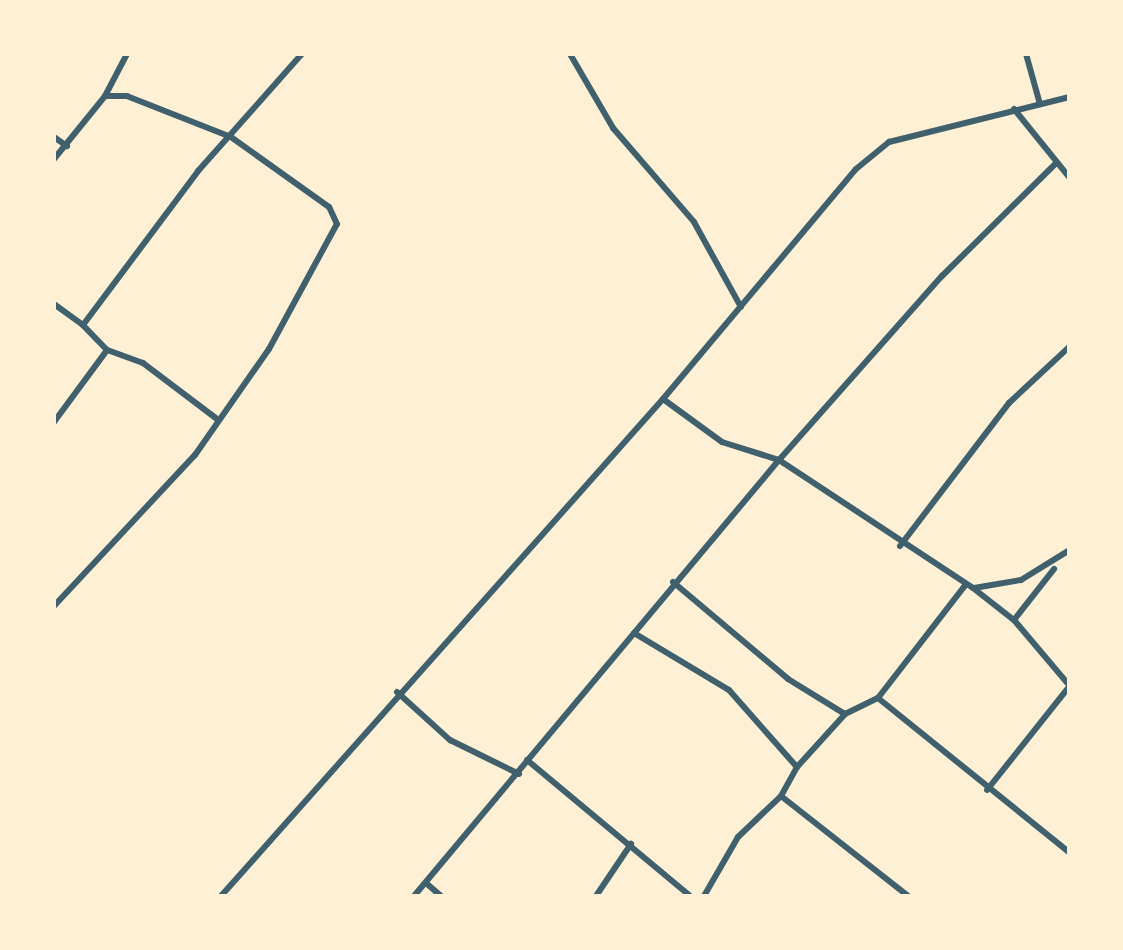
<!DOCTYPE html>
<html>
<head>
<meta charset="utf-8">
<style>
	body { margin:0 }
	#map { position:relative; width:1123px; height:950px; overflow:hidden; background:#fdf0d5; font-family:"Exo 2",sans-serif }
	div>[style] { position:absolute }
	.minor>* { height:6px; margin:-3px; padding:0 3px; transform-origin:3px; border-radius:3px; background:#3f606c }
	span { translate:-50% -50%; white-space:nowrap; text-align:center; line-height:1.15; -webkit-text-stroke:6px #fdf0d5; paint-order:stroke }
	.frame { position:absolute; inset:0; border:56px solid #fdf0d5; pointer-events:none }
</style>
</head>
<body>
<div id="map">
	<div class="minor">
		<i style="left:570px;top:54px;width:86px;rotate:59.8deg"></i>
		<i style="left:613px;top:128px;width:124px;rotate:49.2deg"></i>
		<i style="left:694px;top:222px;width:97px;rotate:61.1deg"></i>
		<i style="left:1026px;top:54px;width:52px;rotate:74.4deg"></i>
		<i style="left:1014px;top:109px;width:87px;rotate:51deg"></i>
		<i style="left:54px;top:137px;width:16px;rotate:35deg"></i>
		<i style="left:54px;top:159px;width:81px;rotate:-51deg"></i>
		<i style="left:105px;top:96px;width:47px;rotate:-62.4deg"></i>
		<i style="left:54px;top:304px;width:36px;rotate:36deg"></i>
		<i style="left:663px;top:399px;width:73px;rotate:36.1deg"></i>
		<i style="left:722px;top:442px;width:60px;rotate:17.5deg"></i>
		<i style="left:779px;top:460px;width:232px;rotate:33.4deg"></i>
		<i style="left:973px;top:588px;width:52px;rotate:38deg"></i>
		<i style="left:1014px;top:620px;width:85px;rotate:49.8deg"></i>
		<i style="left:217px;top:419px;width:93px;rotate:-142.9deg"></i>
		<i style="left:143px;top:363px;width:38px;rotate:-160deg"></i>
		<i style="left:107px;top:350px;width:35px;rotate:-134deg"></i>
		<i style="left:83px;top:325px;width:192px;rotate:-53.2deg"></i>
		<i style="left:198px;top:171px;width:157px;rotate:-48.4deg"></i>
		<i style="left:54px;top:422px;width:89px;rotate:-53.6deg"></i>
		<i style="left:900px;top:546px;width:180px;rotate:-52.7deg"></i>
		<i style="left:1009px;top:403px;width:82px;rotate:-43deg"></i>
		<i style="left:673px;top:582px;width:150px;rotate:40.1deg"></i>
		<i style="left:788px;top:679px;width:67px;rotate:31.6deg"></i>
		<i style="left:974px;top:588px;width:48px;rotate:-9.7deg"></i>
		<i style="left:1021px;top:580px;width:55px;rotate:-31.7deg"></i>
		<i style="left:54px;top:606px;width:207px;rotate:-47deg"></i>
		<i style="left:195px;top:455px;width:129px;rotate:-55.1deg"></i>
		<i style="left:269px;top:349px;width:142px;rotate:-61.5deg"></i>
		<i style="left:337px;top:224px;width:19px;rotate:-115deg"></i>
		<i style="left:329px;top:207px;width:120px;rotate:-144.5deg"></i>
		<i style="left:231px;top:137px;width:112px;rotate:-158.5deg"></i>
		<i style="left:127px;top:96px;width:22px;rotate:180deg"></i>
		<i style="left:1014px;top:620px;width:65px;rotate:-51.9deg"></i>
		<i style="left:634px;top:633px;width:111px;rotate:31deg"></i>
		<i style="left:729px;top:690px;width:103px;rotate:48.6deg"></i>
		<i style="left:397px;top:692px;width:72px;rotate:42.2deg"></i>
		<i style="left:450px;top:740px;width:77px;rotate:26.2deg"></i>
		<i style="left:878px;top:698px;width:245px;rotate:38.9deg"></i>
		<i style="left:527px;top:760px;width:212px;rotate:39.8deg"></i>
		<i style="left:987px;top:790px;width:132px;rotate:-51.5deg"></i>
		<i style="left:781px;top:796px;width:162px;rotate:38.2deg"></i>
		<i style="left:426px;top:883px;width:20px;rotate:41deg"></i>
		<i style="left:221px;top:896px;width:665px;rotate:-48.35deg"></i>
		<i style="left:663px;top:399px;width:300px;rotate:-50deg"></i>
		<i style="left:856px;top:169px;width:43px;rotate:-39.3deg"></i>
		<i style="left:889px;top:142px;width:186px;rotate:-14deg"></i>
		<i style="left:414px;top:896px;width:569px;rotate:-50.07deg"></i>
		<i style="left:779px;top:460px;width:246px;rotate:-48.5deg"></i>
		<i style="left:942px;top:276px;width:161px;rotate:-44.7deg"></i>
		<i style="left:596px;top:896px;width:63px;rotate:-56.1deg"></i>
		<i style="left:704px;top:896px;width:68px;rotate:-60deg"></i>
		<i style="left:738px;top:837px;width:59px;rotate:-43.6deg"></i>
		<i style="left:781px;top:796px;width:33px;rotate:-61deg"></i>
		<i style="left:797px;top:767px;width:72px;rotate:-47.8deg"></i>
		<i style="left:845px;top:714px;width:37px;rotate:-26deg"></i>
		<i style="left:878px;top:698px;width:144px;rotate:-52.3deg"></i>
	</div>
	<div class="frame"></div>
</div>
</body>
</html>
